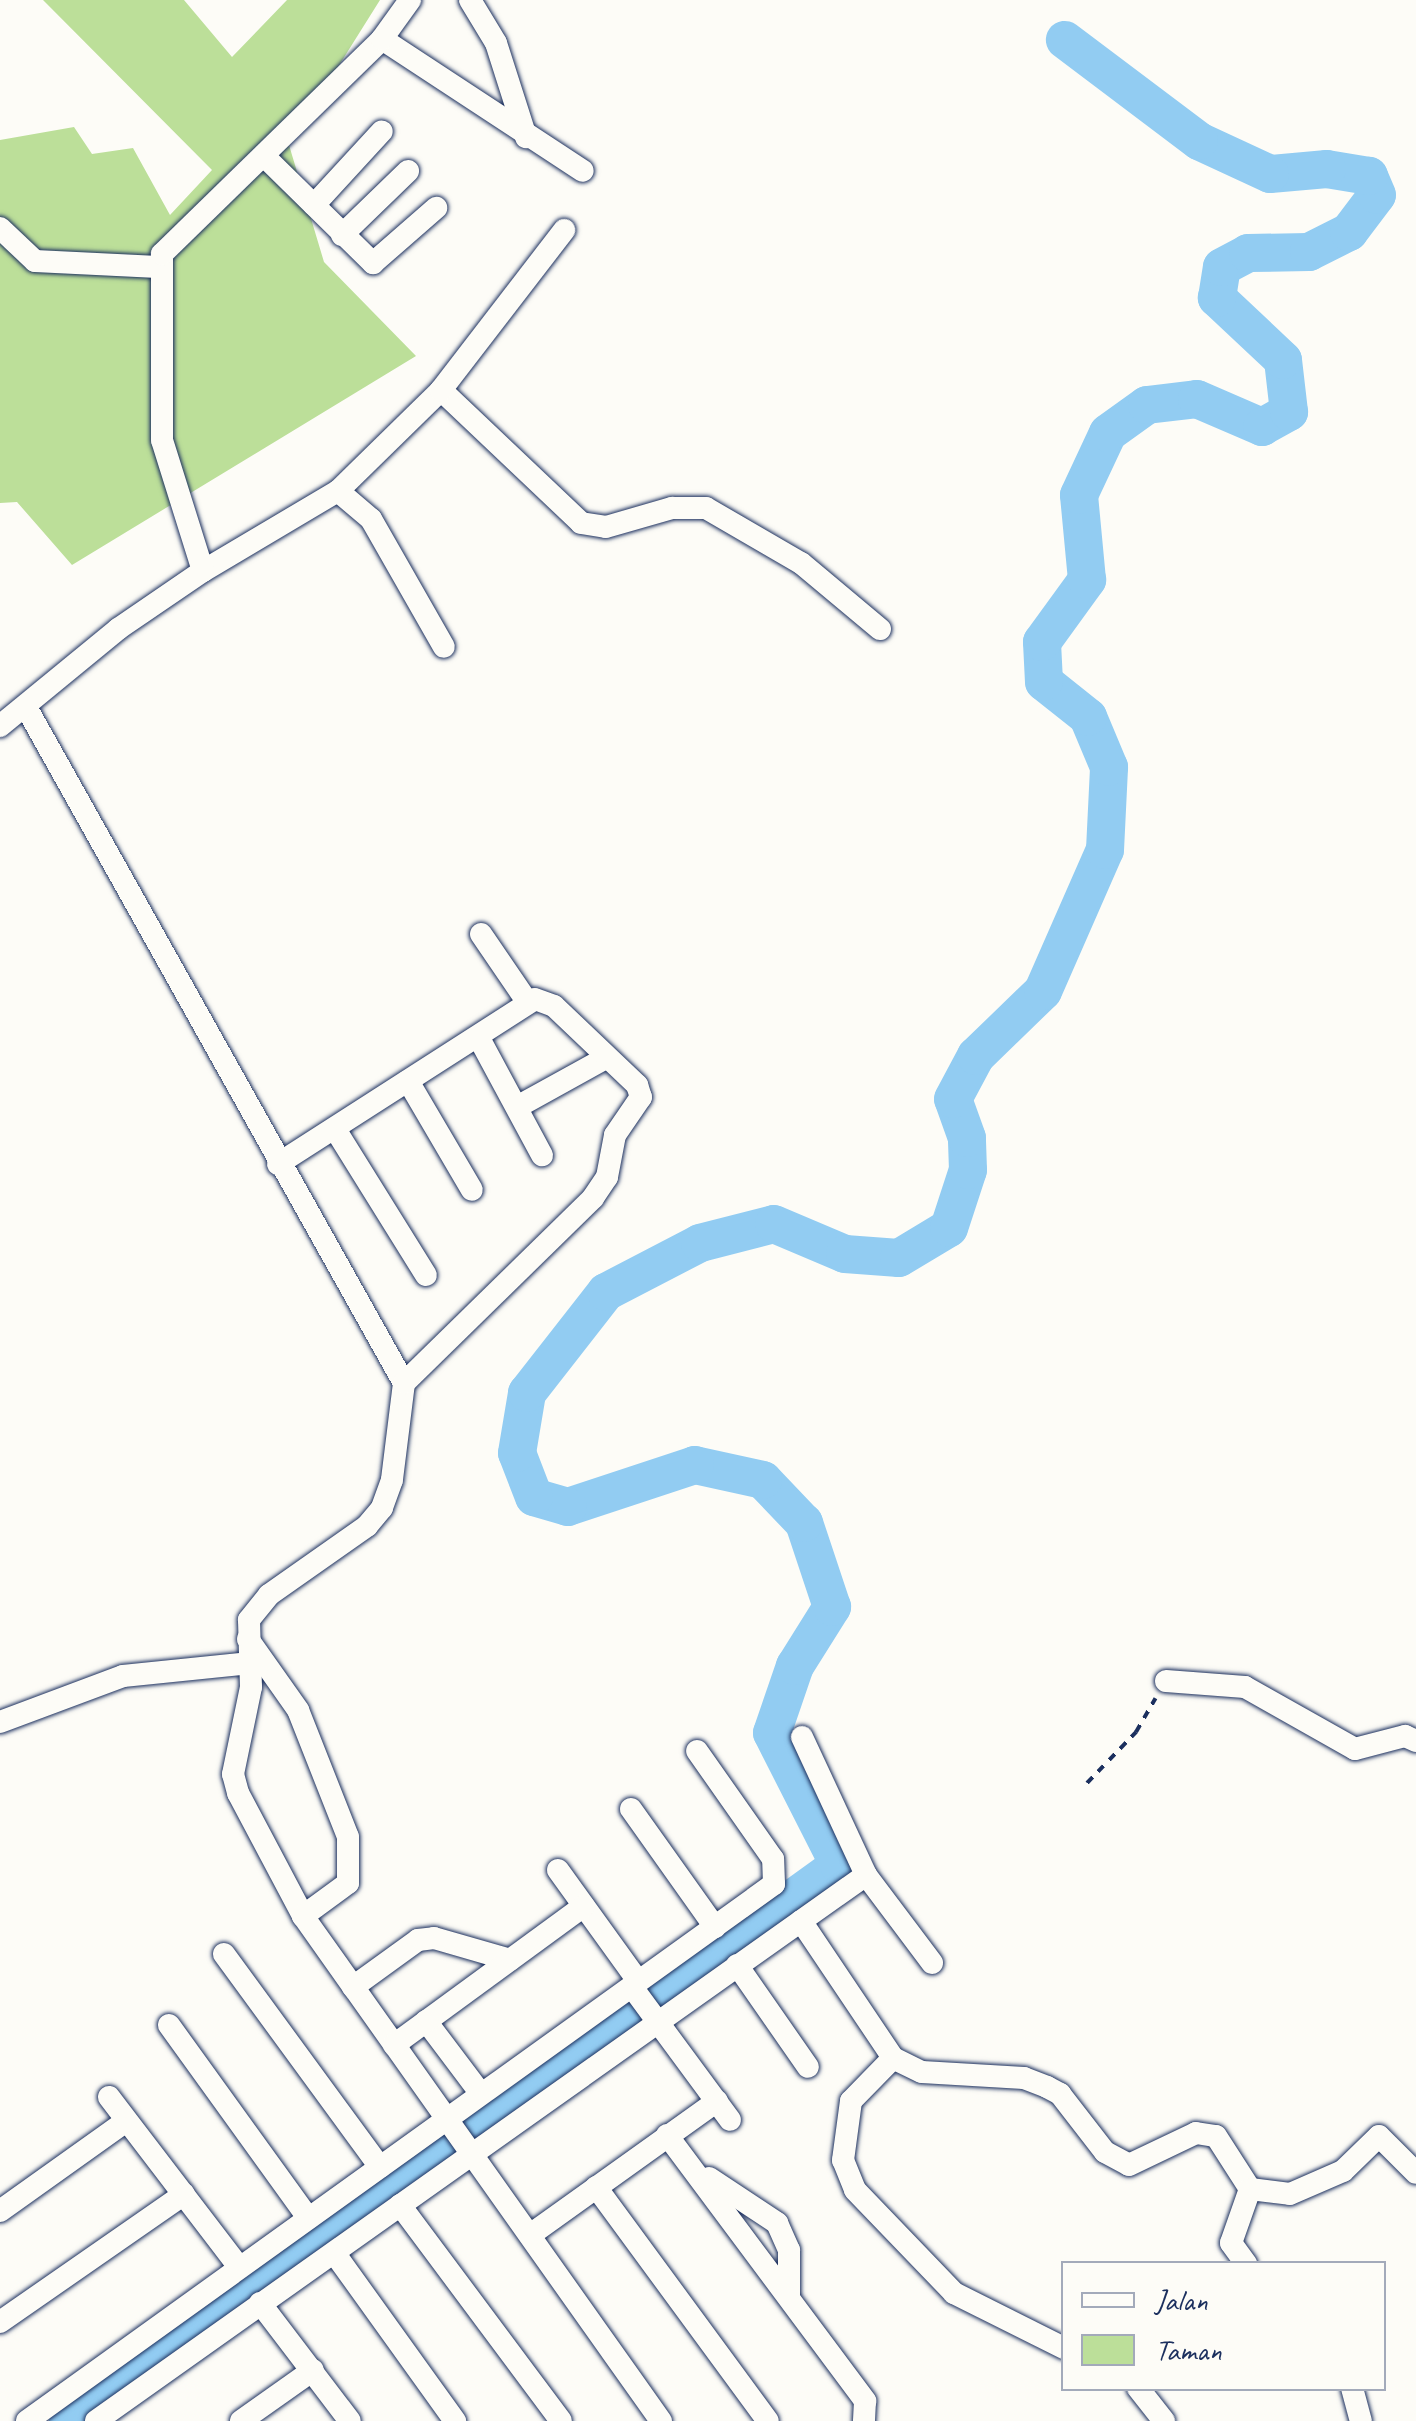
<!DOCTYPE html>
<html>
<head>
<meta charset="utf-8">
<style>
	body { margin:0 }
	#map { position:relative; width:1416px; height:2421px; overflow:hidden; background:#fdfcf7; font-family:Caveat,sans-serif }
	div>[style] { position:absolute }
	.green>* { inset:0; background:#bcdf99 }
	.river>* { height:38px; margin:-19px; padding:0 19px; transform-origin:19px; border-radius:19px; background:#92ccf2 }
	.path>* { height:4px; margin-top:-2px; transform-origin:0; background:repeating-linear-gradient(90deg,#1b2f5e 0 8px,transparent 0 16px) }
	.roads { filter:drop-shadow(0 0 2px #1b2f5e) drop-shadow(0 0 2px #1b2f5e) }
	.minor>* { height:22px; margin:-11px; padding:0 11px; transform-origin:11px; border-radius:11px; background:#fdfcf7 }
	span { translate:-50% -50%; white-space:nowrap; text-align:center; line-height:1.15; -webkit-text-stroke:10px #fdfcf7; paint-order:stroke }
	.legend { position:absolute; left:1061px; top:2261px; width:325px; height:130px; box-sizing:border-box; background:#fdfcf7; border:2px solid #a3aaba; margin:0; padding:12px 18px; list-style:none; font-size:30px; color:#1b2f5e }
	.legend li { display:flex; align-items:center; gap:20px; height:50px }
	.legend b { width:50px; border:2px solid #a3aaba }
</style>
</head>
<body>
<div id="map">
	<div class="green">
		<i style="clip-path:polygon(43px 0,184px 0,232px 57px,287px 0,380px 0,289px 145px,324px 262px,416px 356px,72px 565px,17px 502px,0 503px,0 140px,74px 127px,92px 154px,133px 148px,170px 215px,212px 170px)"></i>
	</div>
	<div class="river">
		<i style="left:68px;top:2421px;width:951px;rotate:-35.8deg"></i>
		<i style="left:839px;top:1865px;width:148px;rotate:-116.9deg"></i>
		<i style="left:772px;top:1733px;width:71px;rotate:-71.1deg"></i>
		<i style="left:795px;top:1666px;width:70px;rotate:-57.9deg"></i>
		<i style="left:832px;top:1607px;width:89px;rotate:-108.4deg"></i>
		<i style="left:804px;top:1523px;width:59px;rotate:-133.6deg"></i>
		<i style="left:763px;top:1480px;width:70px;rotate:-167.6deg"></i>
		<i style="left:695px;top:1465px;width:134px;rotate:161.7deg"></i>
		<i style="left:568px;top:1507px;width:35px;rotate:-164deg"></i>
		<i style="left:534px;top:1497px;width:47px;rotate:-111.1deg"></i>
		<i style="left:517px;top:1453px;width:61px;rotate:-80.5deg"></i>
		<i style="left:527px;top:1393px;width:128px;rotate:-52deg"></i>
		<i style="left:606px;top:1292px;width:106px;rotate:-27.5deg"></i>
		<i style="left:700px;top:1243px;width:76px;rotate:-14.4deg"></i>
		<i style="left:774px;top:1224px;width:77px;rotate:22.9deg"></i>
		<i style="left:845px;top:1254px;width:54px;rotate:4.2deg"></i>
		<i style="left:899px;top:1258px;width:58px;rotate:-31deg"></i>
		<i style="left:949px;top:1228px;width:61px;rotate:-71.9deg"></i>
		<i style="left:968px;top:1170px;width:32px;rotate:-92deg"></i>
		<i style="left:967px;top:1138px;width:41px;rotate:-109.7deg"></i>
		<i style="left:953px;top:1099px;width:49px;rotate:-61.9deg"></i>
		<i style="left:976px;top:1056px;width:93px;rotate:-44.1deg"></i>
		<i style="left:1043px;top:991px;width:154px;rotate:-66.3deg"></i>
		<i style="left:1105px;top:850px;width:83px;rotate:-87.2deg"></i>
		<i style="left:1109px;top:767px;width:54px;rotate:-112.8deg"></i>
		<i style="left:1088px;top:717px;width:56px;rotate:-141.5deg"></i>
		<i style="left:1044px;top:682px;width:40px;rotate:-92.9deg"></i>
		<i style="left:1042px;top:642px;width:77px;rotate:-54deg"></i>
		<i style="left:1087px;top:580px;width:85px;rotate:-95.4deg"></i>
		<i style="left:1079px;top:495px;width:68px;rotate:-64.9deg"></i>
		<i style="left:1108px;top:433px;width:48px;rotate:-35.7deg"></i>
		<i style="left:1147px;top:405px;width:50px;rotate:-6.8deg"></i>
		<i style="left:1197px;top:399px;width:71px;rotate:23.3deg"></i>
		<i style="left:1262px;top:427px;width:31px;rotate:-29deg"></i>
		<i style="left:1289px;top:412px;width:52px;rotate:-96.6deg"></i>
		<i style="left:1283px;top:360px;width:91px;rotate:-136.8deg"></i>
		<i style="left:1217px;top:298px;width:31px;rotate:-81deg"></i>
		<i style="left:1222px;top:267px;width:30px;rotate:-28deg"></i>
		<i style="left:1248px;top:253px;width:61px;rotate:-0.9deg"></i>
		<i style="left:1309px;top:252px;width:45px;rotate:-26.6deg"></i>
		<i style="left:1349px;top:232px;width:46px;rotate:-52.9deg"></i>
		<i style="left:1377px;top:195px;width:21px;rotate:-113deg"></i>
		<i style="left:1369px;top:176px;width:43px;rotate:-170.5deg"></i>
		<i style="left:1327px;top:169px;width:57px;rotate:175deg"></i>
		<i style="left:1270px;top:174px;width:78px;rotate:-155.1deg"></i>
		<i style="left:1199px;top:141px;width:168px;rotate:-143deg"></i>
	</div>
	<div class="path">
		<i style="left:1087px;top:1783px;width:71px;rotate:-46.1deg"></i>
		<i style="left:1136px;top:1732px;width:39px;rotate:-60deg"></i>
	</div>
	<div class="roads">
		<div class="minor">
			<i style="left:470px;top:0;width:50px;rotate:58.8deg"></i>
			<i style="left:496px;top:43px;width:99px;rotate:72.3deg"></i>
			<i style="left:382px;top:39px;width:240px;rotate:33.3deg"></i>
			<i style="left:264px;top:156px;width:153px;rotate:44.5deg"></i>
			<i style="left:373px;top:263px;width:84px;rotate:-41.1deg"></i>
			<i style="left:314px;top:205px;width:100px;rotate:-47.4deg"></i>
			<i style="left:0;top:228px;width:48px;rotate:43.3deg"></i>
			<i style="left:35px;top:261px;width:123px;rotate:2.8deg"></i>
			<i style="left:342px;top:235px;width:92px;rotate:-44.1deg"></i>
			<i style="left:441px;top:390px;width:193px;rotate:43.5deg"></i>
			<i style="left:581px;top:523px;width:25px;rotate:9deg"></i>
			<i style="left:606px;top:527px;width:69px;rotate:-16.1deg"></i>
			<i style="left:672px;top:508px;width:34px"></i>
			<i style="left:706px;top:508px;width:110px;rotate:30.1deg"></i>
			<i style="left:801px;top:563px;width:103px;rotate:39.9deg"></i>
			<i style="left:338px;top:491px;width:43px;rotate:40.3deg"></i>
			<i style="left:371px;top:519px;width:147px;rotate:60.3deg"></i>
			<i style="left:203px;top:571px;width:157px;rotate:-30.7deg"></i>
			<i style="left:338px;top:491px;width:144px;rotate:-44.4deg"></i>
			<i style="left:441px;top:390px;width:202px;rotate:-52.4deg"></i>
			<i style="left:26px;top:707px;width:775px;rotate:60.79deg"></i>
			<i style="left:404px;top:1383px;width:98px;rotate:97.1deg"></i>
			<i style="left:392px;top:1480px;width:30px;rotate:110deg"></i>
			<i style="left:382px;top:1508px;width:23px;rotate:130deg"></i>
			<i style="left:367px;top:1526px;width:120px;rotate:144.9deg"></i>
			<i style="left:269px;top:1595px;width:32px;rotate:129deg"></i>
			<i style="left:249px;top:1620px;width:67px;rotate:88.3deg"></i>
			<i style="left:251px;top:1687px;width:89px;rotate:101.7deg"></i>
			<i style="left:233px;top:1774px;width:20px;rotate:75deg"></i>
			<i style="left:238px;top:1793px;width:139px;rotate:62.1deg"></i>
			<i style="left:303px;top:1916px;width:619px;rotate:54.67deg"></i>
			<i style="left:0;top:726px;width:153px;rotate:-39.4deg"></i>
			<i style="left:118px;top:629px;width:103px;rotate:-34.3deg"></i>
			<i style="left:203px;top:571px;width:137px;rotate:-107.4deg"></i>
			<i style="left:162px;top:440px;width:186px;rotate:-90deg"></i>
			<i style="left:162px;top:254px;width:308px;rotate:-44.3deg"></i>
			<i style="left:382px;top:39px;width:48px;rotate:-54.3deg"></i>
			<i style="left:481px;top:934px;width:83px;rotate:55.7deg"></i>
			<i style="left:480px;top:1040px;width:131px;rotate:61.7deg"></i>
			<i style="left:408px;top:1081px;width:126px;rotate:59.6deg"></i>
			<i style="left:517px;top:1107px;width:99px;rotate:-28.9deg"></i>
			<i style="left:335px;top:1129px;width:172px;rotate:58.1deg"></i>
			<i style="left:278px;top:1164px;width:305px;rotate:-32.7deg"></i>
			<i style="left:535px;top:999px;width:20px;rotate:20deg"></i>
			<i style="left:554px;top:1006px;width:115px;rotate:43.6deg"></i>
			<i style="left:637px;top:1085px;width:13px;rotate:72deg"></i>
			<i style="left:641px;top:1097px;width:46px;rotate:124.4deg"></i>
			<i style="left:615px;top:1135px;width:43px;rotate:100.8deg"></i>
			<i style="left:607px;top:1177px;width:25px;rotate:124deg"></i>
			<i style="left:593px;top:1198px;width:264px;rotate:135.6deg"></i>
			<i style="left:248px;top:1639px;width:87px;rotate:54.8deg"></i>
			<i style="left:298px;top:1710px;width:136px;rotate:68.5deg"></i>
			<i style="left:348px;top:1837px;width:46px;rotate:90deg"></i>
			<i style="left:348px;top:1883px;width:56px;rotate:143.7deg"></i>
			<i style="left:1166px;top:1681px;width:79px;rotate:4.3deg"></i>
			<i style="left:1245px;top:1687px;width:126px;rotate:29.4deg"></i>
			<i style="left:1355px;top:1749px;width:52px;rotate:-14.6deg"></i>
			<i style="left:1405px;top:1736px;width:12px;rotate:24deg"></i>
			<i style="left:0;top:1722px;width:131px;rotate:-20.5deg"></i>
			<i style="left:123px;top:1676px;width:128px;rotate:-5.8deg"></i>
			<i style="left:802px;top:1737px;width:152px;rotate:65.1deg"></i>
			<i style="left:866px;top:1875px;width:110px;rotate:53.1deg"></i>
			<i style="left:631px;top:1809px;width:145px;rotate:54.6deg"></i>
			<i style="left:558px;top:1870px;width:137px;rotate:54.2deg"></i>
			<i style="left:801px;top:1921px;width:165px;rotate:56.1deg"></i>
			<i style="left:893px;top:2058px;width:32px;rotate:26deg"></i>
			<i style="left:922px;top:2072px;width:102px;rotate:3.4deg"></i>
			<i style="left:1024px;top:2078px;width:25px;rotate:21deg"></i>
			<i style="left:1047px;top:2087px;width:15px;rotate:28deg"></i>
			<i style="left:1060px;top:2094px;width:73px;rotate:52.2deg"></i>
			<i style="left:1105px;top:2152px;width:27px;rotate:28deg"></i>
			<i style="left:1129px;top:2165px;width:74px;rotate:-25.5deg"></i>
			<i style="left:1196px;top:2133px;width:20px;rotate:9deg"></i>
			<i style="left:1216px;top:2136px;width:63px;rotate:57.3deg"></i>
			<i style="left:1250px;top:2189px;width:57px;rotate:109.4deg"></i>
			<i style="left:1231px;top:2243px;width:26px;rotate:54deg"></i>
			<i style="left:224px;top:1954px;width:264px;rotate:53.8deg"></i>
			<i style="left:737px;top:1965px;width:124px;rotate:55.2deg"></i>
			<i style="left:353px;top:1987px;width:80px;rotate:-35.9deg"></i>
			<i style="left:418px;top:1940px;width:16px;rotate:-7deg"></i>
			<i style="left:434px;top:1938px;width:79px;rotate:16.1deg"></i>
			<i style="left:632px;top:1987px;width:165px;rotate:53.6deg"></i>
			<i style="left:426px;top:2021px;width:91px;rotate:53deg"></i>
			<i style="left:169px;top:2025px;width:238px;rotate:54.2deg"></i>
			<i style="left:394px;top:2045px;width:235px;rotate:-36.2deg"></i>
			<i style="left:893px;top:2058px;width:60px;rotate:134.3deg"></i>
			<i style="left:851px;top:2101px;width:60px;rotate:97.7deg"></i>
			<i style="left:843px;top:2160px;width:32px;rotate:68deg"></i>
			<i style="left:855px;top:2190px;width:143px;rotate:46.1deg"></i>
			<i style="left:954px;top:2293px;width:123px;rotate:26.6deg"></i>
			<i style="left:109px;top:2097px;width:214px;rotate:52.6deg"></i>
			<i style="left:667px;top:2135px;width:332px;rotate:53.3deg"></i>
			<i style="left:865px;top:2401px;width:20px;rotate:93deg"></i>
			<i style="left:709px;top:2178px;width:82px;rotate:33.5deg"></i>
			<i style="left:777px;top:2223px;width:30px;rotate:66deg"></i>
			<i style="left:789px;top:2250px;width:45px;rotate:90deg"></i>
			<i style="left:596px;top:2187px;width:290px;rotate:53.7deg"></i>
			<i style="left:1250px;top:2189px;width:40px;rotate:7.1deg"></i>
			<i style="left:1290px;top:2194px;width:58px;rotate:-23.5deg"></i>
			<i style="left:1343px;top:2171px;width:50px;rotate:-44.2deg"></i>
			<i style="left:1379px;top:2136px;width:52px;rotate:45deg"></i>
			<i style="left:400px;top:2205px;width:269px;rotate:53.3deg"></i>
			<i style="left:0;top:2211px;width:155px;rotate:-35.5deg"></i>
			<i style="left:530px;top:2235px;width:230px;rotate:-35.6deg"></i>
			<i style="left:335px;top:2254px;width:206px;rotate:54.3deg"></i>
			<i style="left:260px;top:2303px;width:148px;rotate:52.7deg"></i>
			<i style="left:0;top:2322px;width:224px;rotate:-34.8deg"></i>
			<i style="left:1138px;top:2388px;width:42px;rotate:51.8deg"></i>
			<i style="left:1352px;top:2388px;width:34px;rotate:75deg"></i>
			<i style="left:27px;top:2421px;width:920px;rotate:-35.71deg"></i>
			<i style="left:774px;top:1884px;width:25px;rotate:-92deg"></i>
			<i style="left:773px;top:1859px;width:132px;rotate:-125.1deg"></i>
			<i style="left:96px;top:2421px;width:944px;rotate:-35.34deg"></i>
			<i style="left:241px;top:2421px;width:88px;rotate:-35.3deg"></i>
		</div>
	</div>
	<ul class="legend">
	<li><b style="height:12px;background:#fdfcf7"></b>Jalan</li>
	<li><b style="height:28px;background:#bcdf99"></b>Taman</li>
	</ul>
</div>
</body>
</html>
